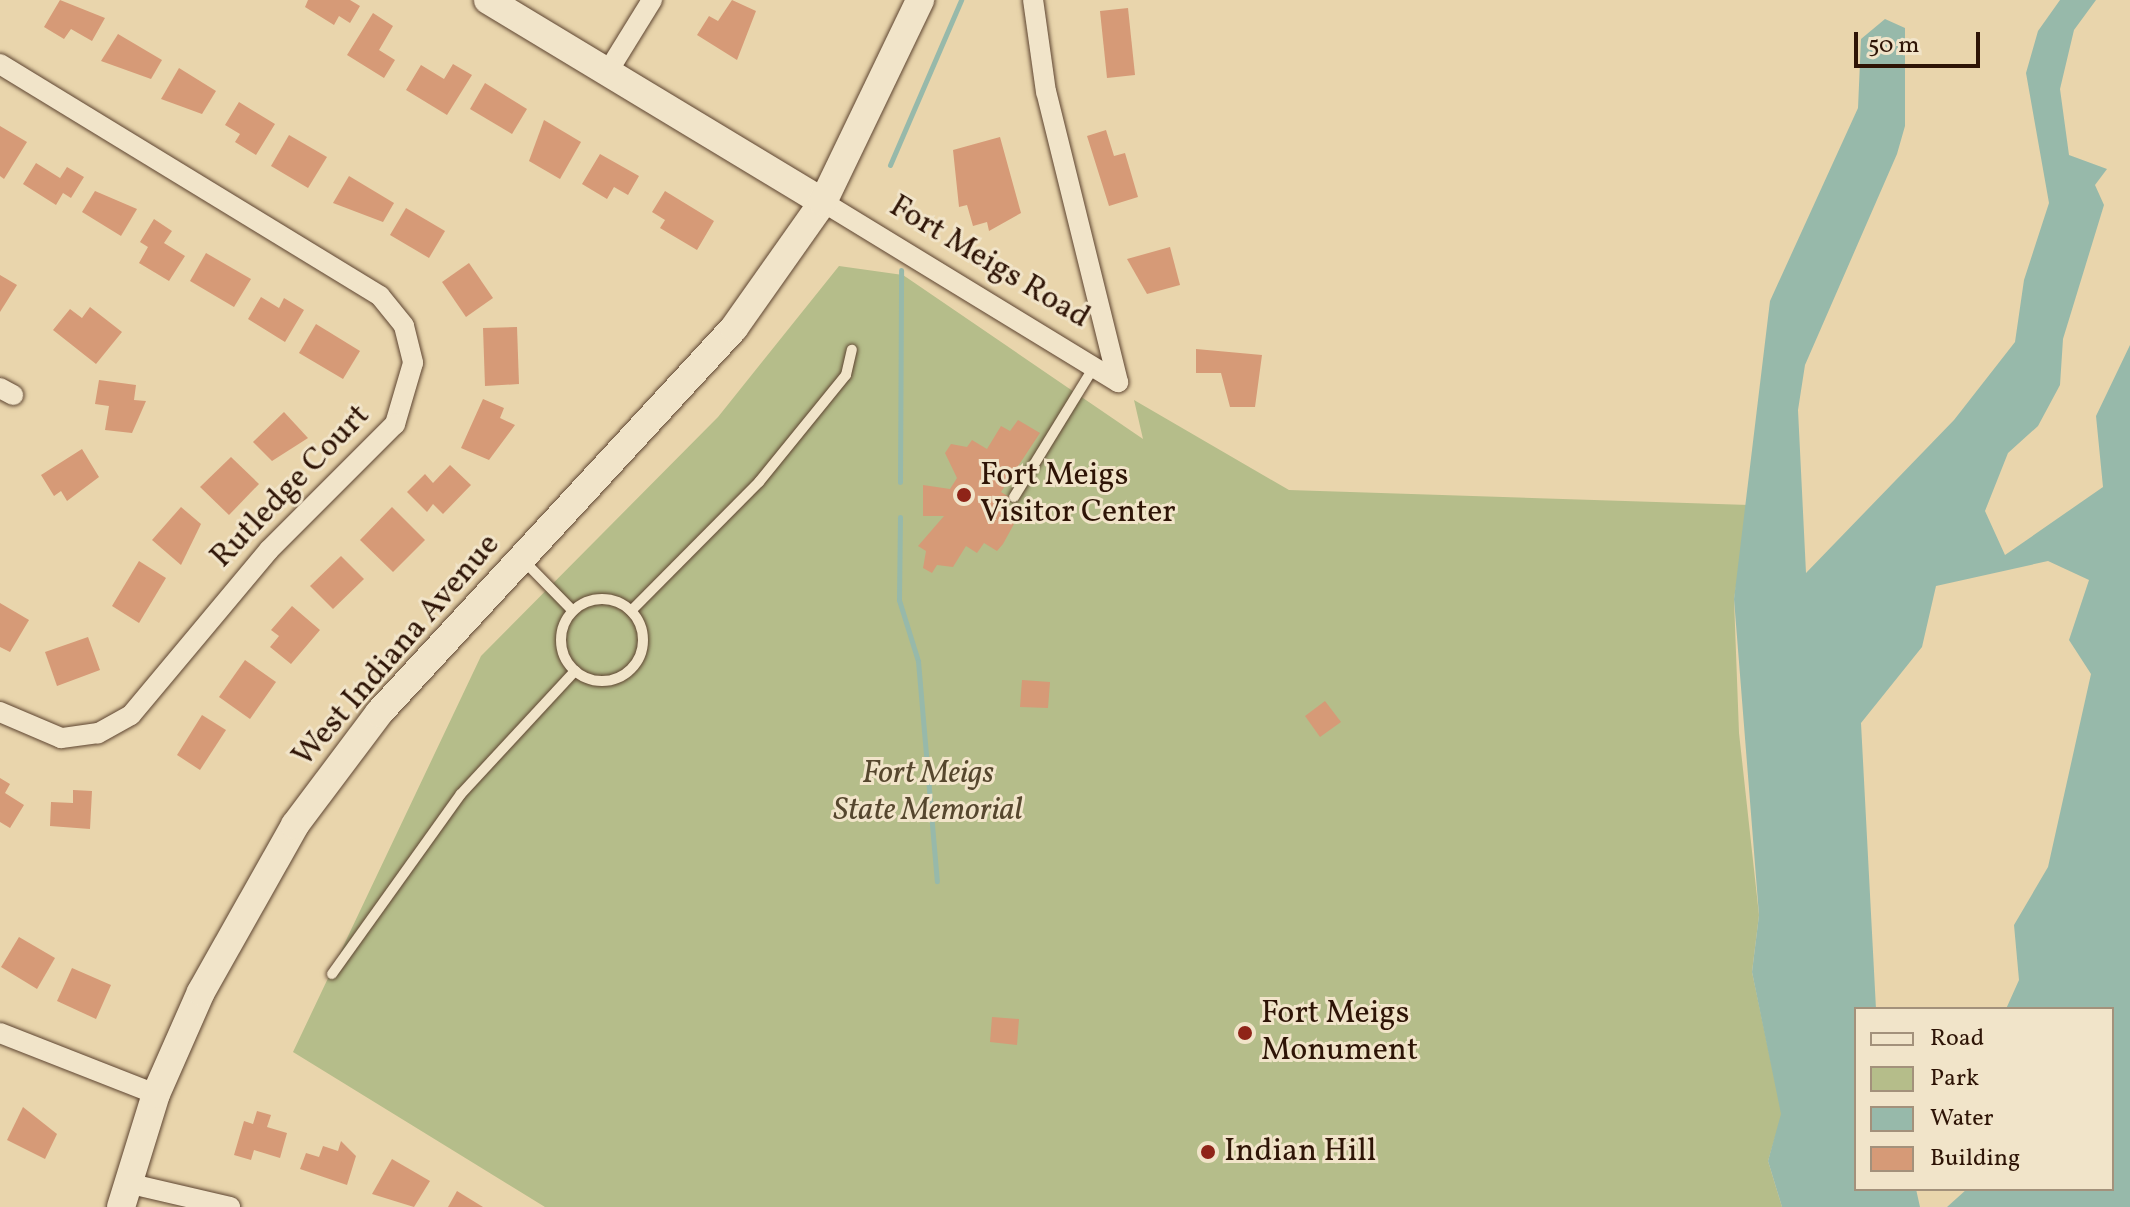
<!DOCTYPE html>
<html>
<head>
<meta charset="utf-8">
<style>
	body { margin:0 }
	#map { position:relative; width:2130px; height:1207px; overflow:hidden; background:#e9d5ac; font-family:Vollkorn,serif }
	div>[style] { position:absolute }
	.green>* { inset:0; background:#b5bd8a }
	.water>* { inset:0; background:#97b9aa }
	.stream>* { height:5px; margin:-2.5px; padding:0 2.5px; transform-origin:2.5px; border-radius:2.5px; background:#97b9aa }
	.building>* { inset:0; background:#d69a77 }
	.roads { filter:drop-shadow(0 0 2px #5d4430) drop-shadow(0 0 2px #5d4430) }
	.lane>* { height:10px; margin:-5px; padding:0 5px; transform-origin:5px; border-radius:5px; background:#f1e4c9 }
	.lane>.ring { margin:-5px; padding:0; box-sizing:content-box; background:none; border:10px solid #f1e4c9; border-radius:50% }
	.street>* { height:20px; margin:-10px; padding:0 10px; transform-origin:10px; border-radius:10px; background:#f1e4c9 }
	.secondary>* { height:28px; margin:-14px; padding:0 14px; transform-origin:14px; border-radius:14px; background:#f1e4c9 }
	.dots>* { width:22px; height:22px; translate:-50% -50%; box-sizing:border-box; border:4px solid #f1e4c9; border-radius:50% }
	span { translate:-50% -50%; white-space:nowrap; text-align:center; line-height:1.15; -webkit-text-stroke:6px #f1e4c9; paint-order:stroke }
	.street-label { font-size:32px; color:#2e1406 }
	.poi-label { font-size:32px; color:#2e1406 }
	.left { translate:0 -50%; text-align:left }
	.park-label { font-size:32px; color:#56472e; font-style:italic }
	.legend { position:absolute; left:1854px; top:1007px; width:260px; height:184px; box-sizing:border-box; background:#f1e4c9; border:2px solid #a3917b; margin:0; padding:10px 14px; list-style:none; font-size:24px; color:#2e1406 }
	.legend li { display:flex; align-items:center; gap:16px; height:40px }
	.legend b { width:40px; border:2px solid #a3917b }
	.scale { position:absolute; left:1854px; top:32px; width:126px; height:36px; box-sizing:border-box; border:4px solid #2e1406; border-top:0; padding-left:10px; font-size:24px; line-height:28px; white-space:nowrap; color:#2e1406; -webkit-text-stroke:6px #f1e4c9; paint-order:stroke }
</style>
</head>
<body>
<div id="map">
	<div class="green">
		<i style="clip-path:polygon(839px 266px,903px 275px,1143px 439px,1134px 400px,1289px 490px,1749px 505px,1734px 599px,1739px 733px,1759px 915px,1752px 972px,1782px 1114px,1768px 1161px,1782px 1207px,545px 1207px,293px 1052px,481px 656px,718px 417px)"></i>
	</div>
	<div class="water">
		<i style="clip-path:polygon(2060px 0,2096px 0,2074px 30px,2060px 89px,2069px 155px,2107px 169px,2095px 185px,2104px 205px,2063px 339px,2060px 385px,2038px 426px,2008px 453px,1985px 511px,2005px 555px,2103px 487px,2096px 416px,2130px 345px,2130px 1207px,1947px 1207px,1967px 1189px,2112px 1189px,2112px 1009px,2006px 1009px,2019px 980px,2014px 925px,2048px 867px,2091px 674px,2069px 640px,2089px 580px,2048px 561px,1936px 586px,1922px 647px,1861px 723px,1876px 1009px,1856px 1009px,1856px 1189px,1916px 1189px,1920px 1207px,1782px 1207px,1768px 1161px,1781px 1114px,1752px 972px,1759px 915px,1734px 599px,1770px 301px,1858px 108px,1861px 39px,1885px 19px,1905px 28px,1905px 126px,1897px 154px,1805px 365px,1798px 410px,1806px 573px,1954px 420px,2015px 342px,2024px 280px,2049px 203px,2026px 73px,2038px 31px)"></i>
	</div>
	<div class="stream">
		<i style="left:890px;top:165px;width:180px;rotate:-66.7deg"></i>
		<i style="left:900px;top:482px;width:212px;rotate:-89.7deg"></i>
		<i style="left:900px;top:517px;width:83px;rotate:90.7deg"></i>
		<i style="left:899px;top:600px;width:64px;rotate:72.7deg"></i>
		<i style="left:918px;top:661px;width:221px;rotate:85.1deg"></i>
	</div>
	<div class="building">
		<i style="clip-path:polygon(60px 0,105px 18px,92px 41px,71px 29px,64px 39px,44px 27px)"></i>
		<i style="clip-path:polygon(308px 0,350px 0,360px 6px,350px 23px,339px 16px,334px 25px,305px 7px)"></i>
		<i style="clip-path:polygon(732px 0,756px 11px,737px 60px,697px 35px,709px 16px,718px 21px)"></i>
		<i style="clip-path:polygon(1128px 8px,1135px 75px,1107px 78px,1100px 11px)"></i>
		<i style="clip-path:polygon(373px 13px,393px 26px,379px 50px,395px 60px,384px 78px,347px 55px)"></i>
		<i style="clip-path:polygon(118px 34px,162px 60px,151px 79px,101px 61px)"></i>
		<i style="clip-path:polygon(453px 64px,472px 75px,447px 115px,406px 90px,421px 65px,444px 79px)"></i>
		<i style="clip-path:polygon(179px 68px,216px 91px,202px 114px,161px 99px)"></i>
		<i style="clip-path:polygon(485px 83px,527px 109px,512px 134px,470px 109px)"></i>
		<i style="clip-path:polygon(239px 102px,275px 124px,256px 155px,235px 142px,240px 134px,225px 125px)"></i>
		<i style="clip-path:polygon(544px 120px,581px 142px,560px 179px,529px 161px)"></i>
		<i style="clip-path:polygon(0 126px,27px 142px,4px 179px,0 176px)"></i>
		<i style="clip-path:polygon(1106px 130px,1114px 156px,1125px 153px,1138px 197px,1109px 206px,1087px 136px)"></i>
		<i style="clip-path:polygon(289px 135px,327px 157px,308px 188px,271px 166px)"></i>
		<i style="clip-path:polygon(1000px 137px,1021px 213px,989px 231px,987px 222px,973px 226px,967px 205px,959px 207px,953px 150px)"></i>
		<i style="clip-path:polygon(600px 154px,639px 176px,628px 195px,614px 187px,607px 199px,582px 184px)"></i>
		<i style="clip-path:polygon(36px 163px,60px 178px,67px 167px,84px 177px,71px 198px,63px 193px,56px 205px,23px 184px)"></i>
		<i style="clip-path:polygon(349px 176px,394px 203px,383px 222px,333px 203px)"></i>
		<i style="clip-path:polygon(95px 191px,137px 209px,121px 236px,82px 212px)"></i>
		<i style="clip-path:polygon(665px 191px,714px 221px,697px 250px,660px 228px,665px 220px,652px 212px)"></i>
		<i style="clip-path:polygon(406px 208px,445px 231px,429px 258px,390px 235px)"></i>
		<i style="clip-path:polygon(154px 219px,172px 231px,164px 243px,185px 256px,169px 281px,139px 263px,148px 247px,140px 242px)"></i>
		<i style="clip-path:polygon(1170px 247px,1180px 285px,1147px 294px,1127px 259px)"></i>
		<i style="clip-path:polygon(206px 253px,251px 279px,234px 307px,190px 281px)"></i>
		<i style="clip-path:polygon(469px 263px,493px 298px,466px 317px,442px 282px)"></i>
		<i style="clip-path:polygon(0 275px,17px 285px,0 312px)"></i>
		<i style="clip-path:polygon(261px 297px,279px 308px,284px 298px,304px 310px,285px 342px,248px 319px)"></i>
		<i style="clip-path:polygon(90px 307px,122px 332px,96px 364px,53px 330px,70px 309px,82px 318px)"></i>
		<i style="clip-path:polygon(316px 324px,360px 351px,343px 379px,299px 353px)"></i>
		<i style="clip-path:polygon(517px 327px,519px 384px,485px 386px,483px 328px)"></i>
		<i style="clip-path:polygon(1196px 349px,1262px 355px,1255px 407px,1230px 407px,1221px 373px,1196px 373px)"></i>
		<i style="clip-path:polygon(99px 380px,136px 385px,134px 400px,146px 401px,132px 433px,105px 430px,109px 406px,95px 404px)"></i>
		<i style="clip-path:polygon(483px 399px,504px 408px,500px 418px,515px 425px,489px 460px,461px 448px)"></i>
		<i style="clip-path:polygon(284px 412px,308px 438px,272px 461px,253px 442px)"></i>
		<i style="clip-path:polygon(1018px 420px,1040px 433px,1001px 492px,1011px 498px,1000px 516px,1014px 524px,1003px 544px,997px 551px,984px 543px,977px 553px,966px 546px,953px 567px,937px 565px,932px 573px,923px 568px,926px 551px,918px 546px,944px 516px,923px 516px,923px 485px,950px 489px,957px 478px,945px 453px,951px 444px,967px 447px,972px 440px,987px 449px,1001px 426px,1010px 431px)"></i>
		<i style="clip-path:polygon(82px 449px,99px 477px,67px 501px,61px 491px,54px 496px,41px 475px)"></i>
		<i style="clip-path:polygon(231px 457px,259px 484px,229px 515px,200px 487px)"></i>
		<i style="clip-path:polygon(450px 465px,471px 485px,443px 514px,433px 504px,427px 512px,407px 492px,425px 474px,433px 483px)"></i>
		<i style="clip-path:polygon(181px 507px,201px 524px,181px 565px,152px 540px)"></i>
		<i style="clip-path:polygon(392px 507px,425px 540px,393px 572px,360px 540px)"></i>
		<i style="clip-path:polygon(341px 556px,364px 579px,333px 609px,310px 586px)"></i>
		<i style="clip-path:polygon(139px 561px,166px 578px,139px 623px,112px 606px)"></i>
		<i style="clip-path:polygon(0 603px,29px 620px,10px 652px,0 647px)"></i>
		<i style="clip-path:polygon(292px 606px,320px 630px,291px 664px,270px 647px,279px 636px,271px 630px)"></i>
		<i style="clip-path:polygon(88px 637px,100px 670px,57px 686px,45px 652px)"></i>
		<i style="clip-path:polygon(245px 660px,276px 682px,250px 719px,219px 697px)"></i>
		<i style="clip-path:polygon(1022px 680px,1050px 682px,1048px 708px,1020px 707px)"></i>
		<i style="clip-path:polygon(1325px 701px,1341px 722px,1320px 737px,1305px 716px)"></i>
		<i style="clip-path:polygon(202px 715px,226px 730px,200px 770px,177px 755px)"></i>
		<i style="clip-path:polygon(0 778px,10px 784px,5px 793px,24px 805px,10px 828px,0 822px)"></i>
		<i style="clip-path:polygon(73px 790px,92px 791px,90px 829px,50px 826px,51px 802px,73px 803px)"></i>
		<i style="clip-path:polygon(19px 937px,55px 958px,37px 989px,1px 967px)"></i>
		<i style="clip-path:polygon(72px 968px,111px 985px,96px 1019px,57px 1001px)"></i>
		<i style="clip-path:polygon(992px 1017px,1019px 1019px,1017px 1045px,990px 1042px)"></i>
		<i style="clip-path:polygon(23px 1107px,57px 1134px,45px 1159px,7px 1140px)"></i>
		<i style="clip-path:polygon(257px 1111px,271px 1115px,267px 1127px,287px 1133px,280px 1158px,254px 1150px,251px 1160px,234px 1155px,244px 1121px,253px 1124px)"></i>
		<i style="clip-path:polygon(341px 1141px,356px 1156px,347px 1185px,300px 1169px,306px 1153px,319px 1157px,323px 1146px,338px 1151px)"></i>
		<i style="clip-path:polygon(392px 1159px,430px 1181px,414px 1207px,372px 1194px)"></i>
		<i style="clip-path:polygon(457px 1191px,483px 1207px,448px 1207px)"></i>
	</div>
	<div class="roads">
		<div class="lane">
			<i style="left:1014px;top:497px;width:153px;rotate:-58.4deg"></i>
			<i style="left:524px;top:561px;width:70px;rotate:45.6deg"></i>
			<i class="ring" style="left:561px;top:599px;width:72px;height:72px"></i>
			<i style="left:631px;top:611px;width:182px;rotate:-45.2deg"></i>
			<i style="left:759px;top:482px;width:138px;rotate:-50.9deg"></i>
			<i style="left:846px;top:375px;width:26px;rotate:-77deg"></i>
			<i style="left:332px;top:974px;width:221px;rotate:-54.4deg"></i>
			<i style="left:461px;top:794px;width:168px;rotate:-47.2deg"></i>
		</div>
		<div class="street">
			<i style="left:0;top:64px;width:445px;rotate:31.4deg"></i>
			<i style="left:380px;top:296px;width:38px;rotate:51deg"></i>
			<i style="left:404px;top:326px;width:38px;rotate:76deg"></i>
			<i style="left:413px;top:363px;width:64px;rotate:106.4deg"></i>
			<i style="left:395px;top:424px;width:178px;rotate:135deg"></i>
			<i style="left:269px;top:550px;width:215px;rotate:129.9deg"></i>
			<i style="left:131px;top:715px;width:38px;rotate:151deg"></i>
			<i style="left:98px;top:733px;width:37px;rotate:172deg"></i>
			<i style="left:61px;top:738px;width:66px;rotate:-156.9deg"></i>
			<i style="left:607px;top:73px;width:86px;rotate:-58.3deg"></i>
			<i style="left:823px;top:202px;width:346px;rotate:31.4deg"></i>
			<i style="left:1118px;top:382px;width:299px;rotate:-103.9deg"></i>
			<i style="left:1046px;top:92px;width:93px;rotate:-98deg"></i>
			<i style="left:0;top:388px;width:15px;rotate:28deg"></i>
			<i style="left:0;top:1033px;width:168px;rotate:21.4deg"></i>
			<i style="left:127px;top:1183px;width:106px;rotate:13.1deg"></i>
		</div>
		<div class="secondary">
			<i style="left:488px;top:0;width:391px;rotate:31.1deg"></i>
			<i style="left:121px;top:1207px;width:118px;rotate:-72.8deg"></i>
			<i style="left:156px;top:1094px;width:111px;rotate:-66.2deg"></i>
			<i style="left:201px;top:992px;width:192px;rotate:-60.6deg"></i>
			<i style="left:295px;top:825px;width:140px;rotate:-53.1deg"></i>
			<i style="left:379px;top:713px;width:524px;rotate:-47.32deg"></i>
			<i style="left:734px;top:328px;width:154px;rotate:-54.8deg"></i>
			<i style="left:823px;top:202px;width:224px;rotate:-64.3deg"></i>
		</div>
	</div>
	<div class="dots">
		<i style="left:964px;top:495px;background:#8f2418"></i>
		<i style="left:1245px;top:1033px;background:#8f2418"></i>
		<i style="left:1208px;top:1152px;background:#8f2418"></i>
	</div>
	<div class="street-label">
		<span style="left:989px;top:263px;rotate:31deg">Fort Meigs Road</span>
		<span style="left:291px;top:487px;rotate:-46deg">Rutledge Court</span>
		<span style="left:397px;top:651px;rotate:-49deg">West Indiana Avenue</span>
	</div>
	<div class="poi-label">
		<span class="left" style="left:980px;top:495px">Fort Meigs<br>Visitor Center</span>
		<span class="left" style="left:1261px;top:1033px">Fort Meigs<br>Monument</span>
		<span class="left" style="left:1224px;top:1152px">Indian Hill</span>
	</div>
	<div class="park-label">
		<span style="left:928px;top:793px">Fort Meigs<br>State Memorial</span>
	</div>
	<ul class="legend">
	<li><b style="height:10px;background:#f1e4c9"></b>Road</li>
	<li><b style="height:22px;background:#b5bd8a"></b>Park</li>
	<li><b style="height:22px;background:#97b9aa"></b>Water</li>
	<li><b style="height:22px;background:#d69a77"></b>Building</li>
	</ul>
	<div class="scale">50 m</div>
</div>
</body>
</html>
